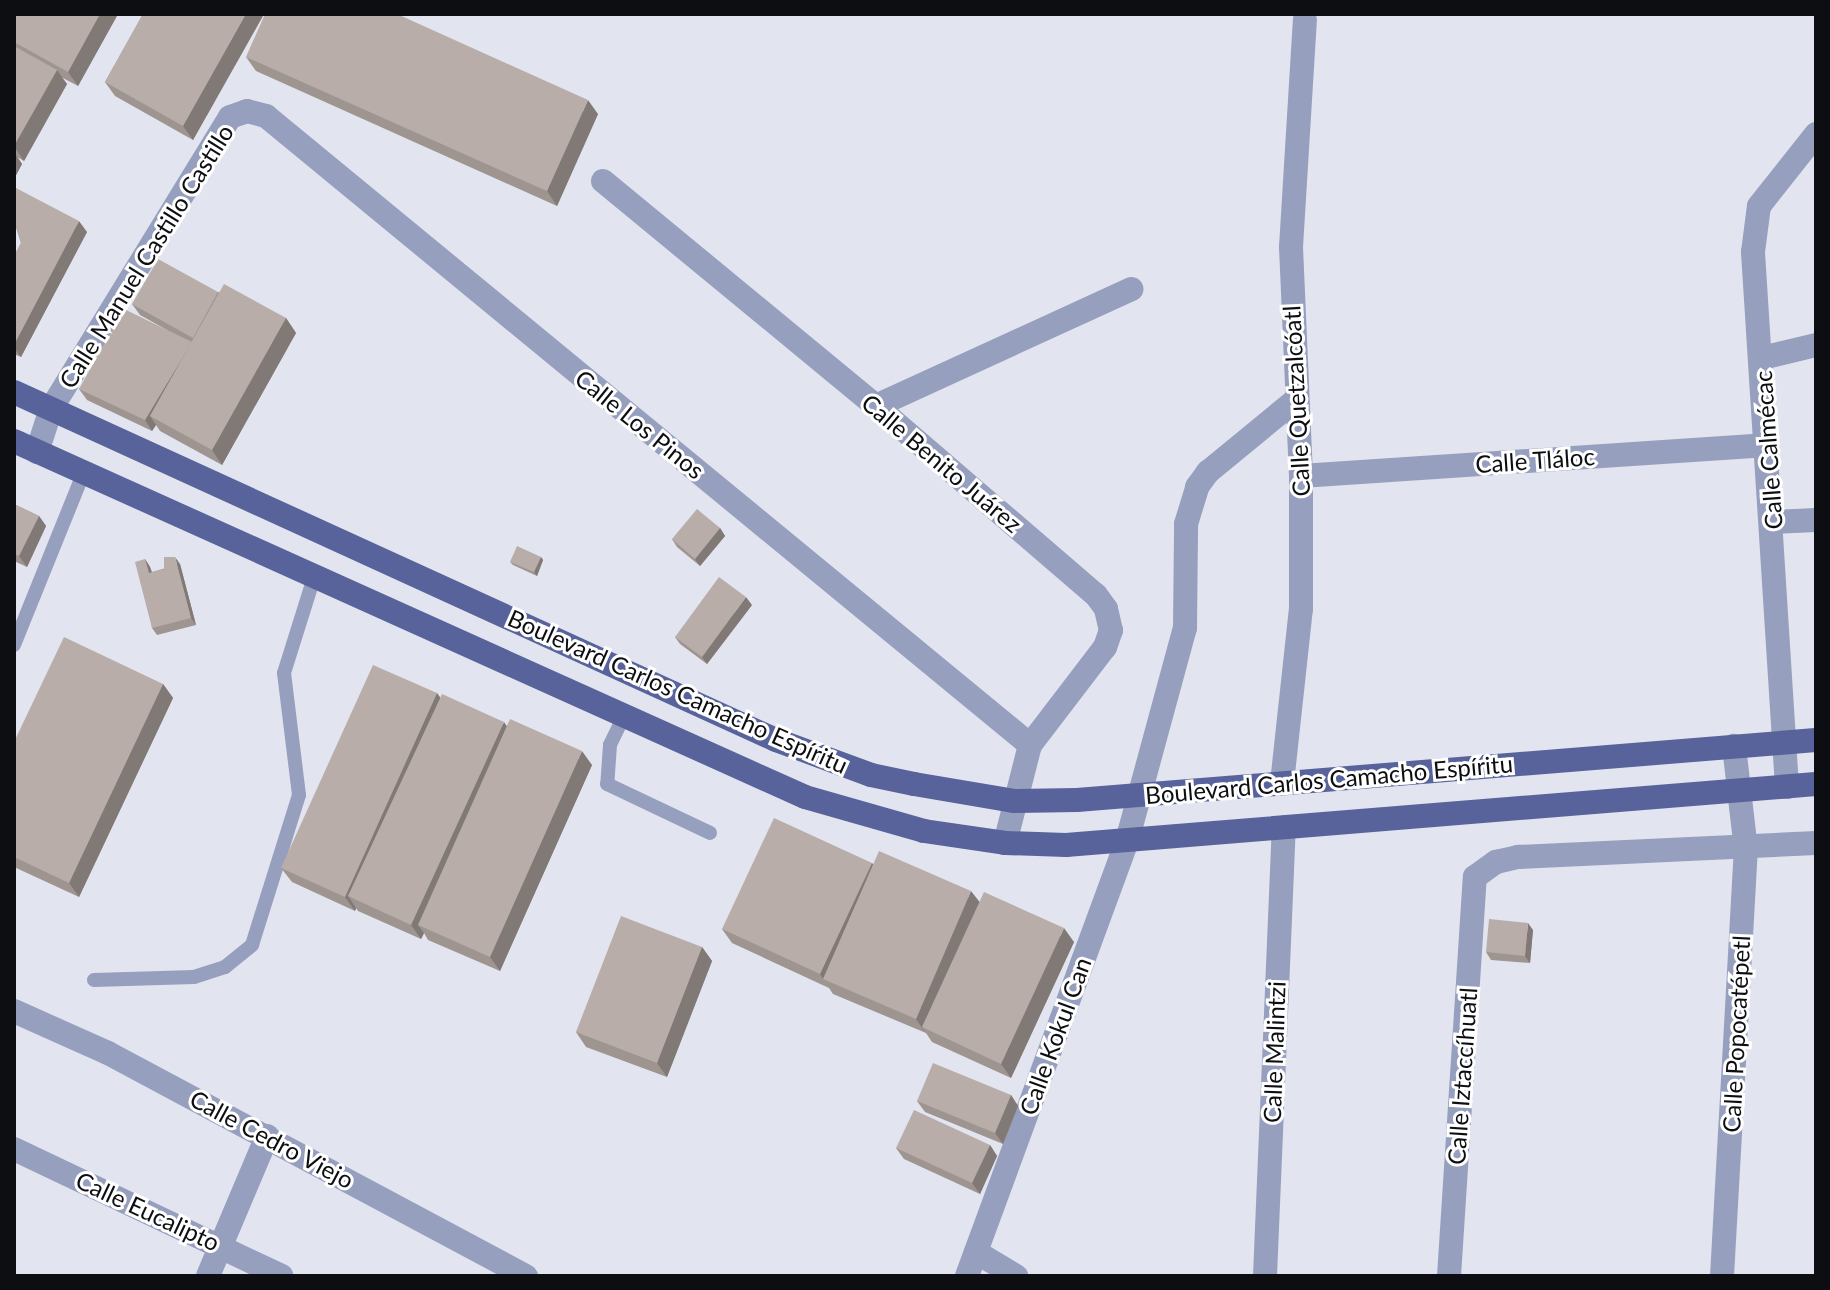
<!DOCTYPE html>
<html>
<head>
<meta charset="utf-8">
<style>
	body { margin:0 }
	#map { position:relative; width:1830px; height:1290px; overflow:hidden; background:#e2e5ef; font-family:Lato,sans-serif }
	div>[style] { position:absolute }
	.lane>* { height:14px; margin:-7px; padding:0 7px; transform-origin:7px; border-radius:7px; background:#979fbf }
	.street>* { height:24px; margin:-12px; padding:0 12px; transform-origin:12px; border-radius:12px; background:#979fbf }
	.primary>* { height:24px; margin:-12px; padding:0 12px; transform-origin:12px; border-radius:12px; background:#57639a }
	.wall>* { inset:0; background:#9e9591 }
	.shaded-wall>* { inset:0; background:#817976 }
	.building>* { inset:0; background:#b8ada9 }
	span { translate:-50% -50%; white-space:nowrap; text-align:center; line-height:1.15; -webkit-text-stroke:6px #fff; paint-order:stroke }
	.street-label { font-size:24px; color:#0d0e11 }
	.frame { position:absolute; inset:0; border:16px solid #0d0e11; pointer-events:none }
</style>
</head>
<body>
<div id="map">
	<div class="lane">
		<i style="left:14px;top:645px;width:187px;rotate:-68deg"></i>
		<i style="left:624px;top:716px;width:32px;rotate:116deg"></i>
		<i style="left:610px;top:745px;width:39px;rotate:94deg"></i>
		<i style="left:607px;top:784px;width:114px;rotate:25.4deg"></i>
		<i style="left:94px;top:980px;width:100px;rotate:-1.7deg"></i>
		<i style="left:194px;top:977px;width:33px;rotate:-18deg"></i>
		<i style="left:225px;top:967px;width:35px;rotate:-39deg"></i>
		<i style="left:252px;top:945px;width:157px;rotate:-72.6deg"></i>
		<i style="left:299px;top:795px;width:123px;rotate:-97deg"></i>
		<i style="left:284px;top:673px;width:101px;rotate:-72.6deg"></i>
	</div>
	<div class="street">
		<i style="left:603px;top:181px;width:354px;rotate:39.5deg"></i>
		<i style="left:876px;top:406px;width:290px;rotate:40.7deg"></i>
		<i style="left:1096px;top:595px;width:17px;rotate:54deg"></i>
		<i style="left:1106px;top:609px;width:22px;rotate:77deg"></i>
		<i style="left:1111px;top:630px;width:18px;rotate:109deg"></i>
		<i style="left:1105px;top:647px;width:123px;rotate:127.4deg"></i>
		<i style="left:1030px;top:745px;width:101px;rotate:104.3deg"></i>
		<i style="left:1762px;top:358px;width:56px;rotate:-13.5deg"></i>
		<i style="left:876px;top:406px;width:281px;rotate:-24.6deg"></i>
		<i style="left:37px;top:452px;width:45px;rotate:-72deg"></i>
		<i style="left:51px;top:409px;width:342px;rotate:-58.5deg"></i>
		<i style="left:230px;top:117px;width:18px;rotate:-19deg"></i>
		<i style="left:247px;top:111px;width:20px;rotate:15deg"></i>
		<i style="left:266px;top:116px;width:990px;rotate:39.46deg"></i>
		<i style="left:1301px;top:476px;width:468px;rotate:-3.8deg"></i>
		<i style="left:1774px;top:522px;width:42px;rotate:-2.7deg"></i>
		<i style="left:1282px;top:783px;width:175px;rotate:-83.8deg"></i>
		<i style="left:1301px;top:609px;width:133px;rotate:-90deg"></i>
		<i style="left:1301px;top:476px;width:229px;rotate:-92.5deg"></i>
		<i style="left:1291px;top:247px;width:228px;rotate:-86.5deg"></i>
		<i style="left:1787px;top:787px;width:536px;rotate:-93.64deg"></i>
		<i style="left:1753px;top:252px;width:46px;rotate:-82.6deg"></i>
		<i style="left:1759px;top:206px;width:92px;rotate:-51.6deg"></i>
		<i style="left:14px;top:1011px;width:103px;rotate:24.1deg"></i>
		<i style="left:108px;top:1053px;width:474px;rotate:28.1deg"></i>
		<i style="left:14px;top:1149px;width:296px;rotate:25.4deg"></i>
		<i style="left:976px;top:1252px;width:47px;rotate:31deg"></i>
		<i style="left:208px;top:1276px;width:152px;rotate:-67.1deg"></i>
		<i style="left:967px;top:1276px;width:463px;rotate:-69.8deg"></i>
		<i style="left:1127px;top:841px;width:221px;rotate:-74.8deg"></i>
		<i style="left:1185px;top:628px;width:104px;rotate:-89.4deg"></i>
		<i style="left:1186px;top:524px;width:39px;rotate:-73deg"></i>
		<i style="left:1197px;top:487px;width:19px;rotate:-54deg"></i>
		<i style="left:1208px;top:472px;width:115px;rotate:-39.4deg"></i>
		<i style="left:1265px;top:1276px;width:449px;rotate:-87.6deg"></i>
		<i style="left:1449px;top:1276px;width:400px;rotate:-86.3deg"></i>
		<i style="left:1475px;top:877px;width:26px;rotate:-36deg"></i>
		<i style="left:1496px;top:862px;width:23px;rotate:-13deg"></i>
		<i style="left:1518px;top:857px;width:298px;rotate:-2.7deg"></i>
		<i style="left:1722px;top:1276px;width:427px;rotate:-86.8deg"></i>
		<i style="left:1746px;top:850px;width:105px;rotate:-96.6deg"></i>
	</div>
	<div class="primary">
		<i style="left:14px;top:392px;width:838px;rotate:24.55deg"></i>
		<i style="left:776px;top:740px;width:101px;rotate:20.2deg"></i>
		<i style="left:871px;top:775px;width:44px;rotate:11.8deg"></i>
		<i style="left:914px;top:784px;width:101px;rotate:9.6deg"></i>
		<i style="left:1014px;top:801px;width:63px;rotate:-0.9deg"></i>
		<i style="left:1077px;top:800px;width:741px;rotate:-4.64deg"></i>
		<i style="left:14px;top:441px;width:867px;rotate:24.23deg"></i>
		<i style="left:805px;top:797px;width:124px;rotate:15.9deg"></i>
		<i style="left:924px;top:831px;width:82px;rotate:8.4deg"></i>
		<i style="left:1005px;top:843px;width:61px;rotate:1.9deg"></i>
		<i style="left:1066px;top:845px;width:752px;rotate:-4.65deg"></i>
	</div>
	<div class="wall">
		<i style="clip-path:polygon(14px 14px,118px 14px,78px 86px,61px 77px,67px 84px,24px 161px,17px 157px,22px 164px,14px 179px)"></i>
		<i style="clip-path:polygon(143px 14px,264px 14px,193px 140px,115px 96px,105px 82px)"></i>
		<i style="clip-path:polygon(246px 57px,598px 114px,557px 206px,256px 71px)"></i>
		<i style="clip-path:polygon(14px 187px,87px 232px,21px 357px,14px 354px,14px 256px,21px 243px,14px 221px)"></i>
		<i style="clip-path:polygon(218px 292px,286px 318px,296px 333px,222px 465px,160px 431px,156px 425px,152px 431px,87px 400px,79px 389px,167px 330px,140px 315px,132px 304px)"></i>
		<i style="clip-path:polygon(14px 504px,39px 516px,46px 526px,27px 567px,14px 561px)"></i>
		<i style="clip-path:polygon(720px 528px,725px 536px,700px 566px,677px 547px,672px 539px)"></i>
		<i style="clip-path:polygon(541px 557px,543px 560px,537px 576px,513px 565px,510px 562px)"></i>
		<i style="clip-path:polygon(145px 559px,150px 567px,152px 572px,180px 564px,196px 625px,157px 635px,152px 628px)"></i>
		<i style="clip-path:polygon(752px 605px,707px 664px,680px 644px,675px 637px)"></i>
		<i style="clip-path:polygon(163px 684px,173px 698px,79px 897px,14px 867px,14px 742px)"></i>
		<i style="clip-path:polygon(437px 693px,440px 698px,507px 726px,592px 765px,500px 971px,428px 940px,424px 933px,421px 939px,358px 911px,356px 908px,355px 911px,292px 882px,281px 868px)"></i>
		<i style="clip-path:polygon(872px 863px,873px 865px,979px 902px,1074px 942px,1011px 1078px,932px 1042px,926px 1033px,833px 994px,829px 988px,732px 943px,722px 929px)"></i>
		<i style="clip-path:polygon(1533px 930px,1530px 963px,1491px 960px,1486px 952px)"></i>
		<i style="clip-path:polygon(702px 947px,712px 961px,667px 1077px,586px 1047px,576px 1032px)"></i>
		<i style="clip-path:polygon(1011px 1095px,1018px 1106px,1003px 1144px,925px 1112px,917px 1101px)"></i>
		<i style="clip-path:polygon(990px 1145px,997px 1156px,980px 1194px,904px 1159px,896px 1148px)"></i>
	</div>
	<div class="shaded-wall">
		<i style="clip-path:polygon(100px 14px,118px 14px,78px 86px,68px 72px)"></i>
		<i style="clip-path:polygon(246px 14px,264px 14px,193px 140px,183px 126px)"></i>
		<i style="clip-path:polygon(57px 70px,67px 84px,24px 161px,14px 146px)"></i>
		<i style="clip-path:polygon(588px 100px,598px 114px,557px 206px,547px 191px)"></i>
		<i style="clip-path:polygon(14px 152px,22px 164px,14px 179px)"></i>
		<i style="clip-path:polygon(79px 221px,87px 232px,21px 357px,14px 348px,14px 345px)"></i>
		<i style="clip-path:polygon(286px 318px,296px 333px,222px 465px,212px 450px)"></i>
		<i style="clip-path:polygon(192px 342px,150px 416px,156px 425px,152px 431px,145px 420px)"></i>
		<i style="clip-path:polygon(39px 516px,46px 526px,27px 567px,19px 556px)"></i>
		<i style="clip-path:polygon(720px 528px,725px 536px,700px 566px,695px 559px)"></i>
		<i style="clip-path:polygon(175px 557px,180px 564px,196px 625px,191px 618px)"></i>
		<i style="clip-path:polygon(541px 557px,543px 560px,537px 576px,534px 572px)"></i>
		<i style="clip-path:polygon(145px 559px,150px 567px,154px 580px,149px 573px)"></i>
		<i style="clip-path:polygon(746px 597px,752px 605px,707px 664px,702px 657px)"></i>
		<i style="clip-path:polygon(163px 684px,173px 698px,79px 897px,69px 883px)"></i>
		<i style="clip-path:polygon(437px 693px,447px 707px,348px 896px,356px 908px,355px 911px,345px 897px)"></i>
		<i style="clip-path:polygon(504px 722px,514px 737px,418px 925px,424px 933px,421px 939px,411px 925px)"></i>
		<i style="clip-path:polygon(582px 751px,592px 765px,500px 971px,490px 957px)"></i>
		<i style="clip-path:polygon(872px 863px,882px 878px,823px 979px,820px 974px)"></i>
		<i style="clip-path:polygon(971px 891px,982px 905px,922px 1027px,926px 1034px,916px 1019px)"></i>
		<i style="clip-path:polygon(1528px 923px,1533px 930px,1530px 963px,1525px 956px)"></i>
		<i style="clip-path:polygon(1064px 928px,1074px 942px,1011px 1078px,1001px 1064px)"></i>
		<i style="clip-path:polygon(702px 947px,712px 961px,667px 1077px,657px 1063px)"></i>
		<i style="clip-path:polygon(1011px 1095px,1018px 1106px,1003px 1144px,995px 1133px)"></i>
		<i style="clip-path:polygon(990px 1145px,997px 1156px,980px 1194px,972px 1183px)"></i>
	</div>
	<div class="building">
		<i style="clip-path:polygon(14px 14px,100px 14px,68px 72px,14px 42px)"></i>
		<i style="clip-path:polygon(143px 14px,246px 14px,183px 126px,105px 82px)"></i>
		<i style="clip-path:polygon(265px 14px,397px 14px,588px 100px,547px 191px,246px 57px)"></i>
		<i style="clip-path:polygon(14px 46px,57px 70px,14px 146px)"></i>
		<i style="clip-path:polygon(14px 187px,79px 221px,14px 345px,14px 256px,21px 243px,14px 219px)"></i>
		<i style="clip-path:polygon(158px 259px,218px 292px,193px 338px,132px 304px)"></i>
		<i style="clip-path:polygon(224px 284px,286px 318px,212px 450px,150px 416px)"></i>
		<i style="clip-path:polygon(124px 309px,192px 342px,145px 420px,79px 389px)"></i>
		<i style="clip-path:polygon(14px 504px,39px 516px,19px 556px,14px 554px)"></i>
		<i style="clip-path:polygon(697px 509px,720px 528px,695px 559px,672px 539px)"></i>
		<i style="clip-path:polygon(517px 546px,541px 557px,534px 572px,510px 562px)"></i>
		<i style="clip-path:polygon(164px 557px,175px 557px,191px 618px,152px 628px,135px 562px,145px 559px,149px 573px,164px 569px)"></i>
		<i style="clip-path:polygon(719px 577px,746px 597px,702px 657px,675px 637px)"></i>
		<i style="clip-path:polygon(64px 637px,163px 684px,69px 883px,14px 857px,14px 742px)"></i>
		<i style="clip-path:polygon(373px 665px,437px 693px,345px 897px,281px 868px)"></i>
		<i style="clip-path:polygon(442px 694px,504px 722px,411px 925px,348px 896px)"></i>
		<i style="clip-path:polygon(510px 719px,582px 751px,490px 957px,418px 925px)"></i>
		<i style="clip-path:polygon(774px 818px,872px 863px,820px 974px,722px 929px)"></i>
		<i style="clip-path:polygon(879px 851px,971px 891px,916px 1019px,823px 979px)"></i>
		<i style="clip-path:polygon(984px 892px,1064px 928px,1001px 1064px,922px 1027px)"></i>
		<i style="clip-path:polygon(621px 916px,702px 947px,657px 1063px,576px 1032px)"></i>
		<i style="clip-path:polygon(1489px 919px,1528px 923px,1525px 956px,1486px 952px)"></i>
		<i style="clip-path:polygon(933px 1063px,1011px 1095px,995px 1133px,917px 1101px)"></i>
		<i style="clip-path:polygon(914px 1110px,990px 1145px,972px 1183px,896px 1148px)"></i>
	</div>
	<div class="street-label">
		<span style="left:146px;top:256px;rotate:-58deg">Calle Manuel Castillo Castillo</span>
		<span style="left:1296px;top:401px;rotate:-93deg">Calle Quetzalcóatl</span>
		<span style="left:640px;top:424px;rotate:39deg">Calle Los Pinos</span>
		<span style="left:1768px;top:450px;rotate:-94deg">Calle Calmécac</span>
		<span style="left:1535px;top:460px;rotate:-4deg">Calle Tláloc</span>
		<span style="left:942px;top:463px;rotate:40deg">Calle Benito Juárez</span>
		<span style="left:678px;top:691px;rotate:24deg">Boulevard Carlos Camacho Espíritu</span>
		<span style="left:1329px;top:779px;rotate:-5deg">Boulevard Carlos Camacho Espíritu</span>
		<span style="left:1736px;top:1034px;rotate:-87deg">Calle Popocatépetl</span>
		<span style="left:1055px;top:1036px;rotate:-70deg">Calle Kokul Can</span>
		<span style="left:1274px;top:1052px;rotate:-88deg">Calle Malintzi</span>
		<span style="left:1462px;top:1076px;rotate:-86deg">Calle Iztaccíhuatl</span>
		<span style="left:272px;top:1139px;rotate:28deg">Calle Cedro Viejo</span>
		<span style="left:148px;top:1211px;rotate:25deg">Calle Eucalipto</span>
	</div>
	<div class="frame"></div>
</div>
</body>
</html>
